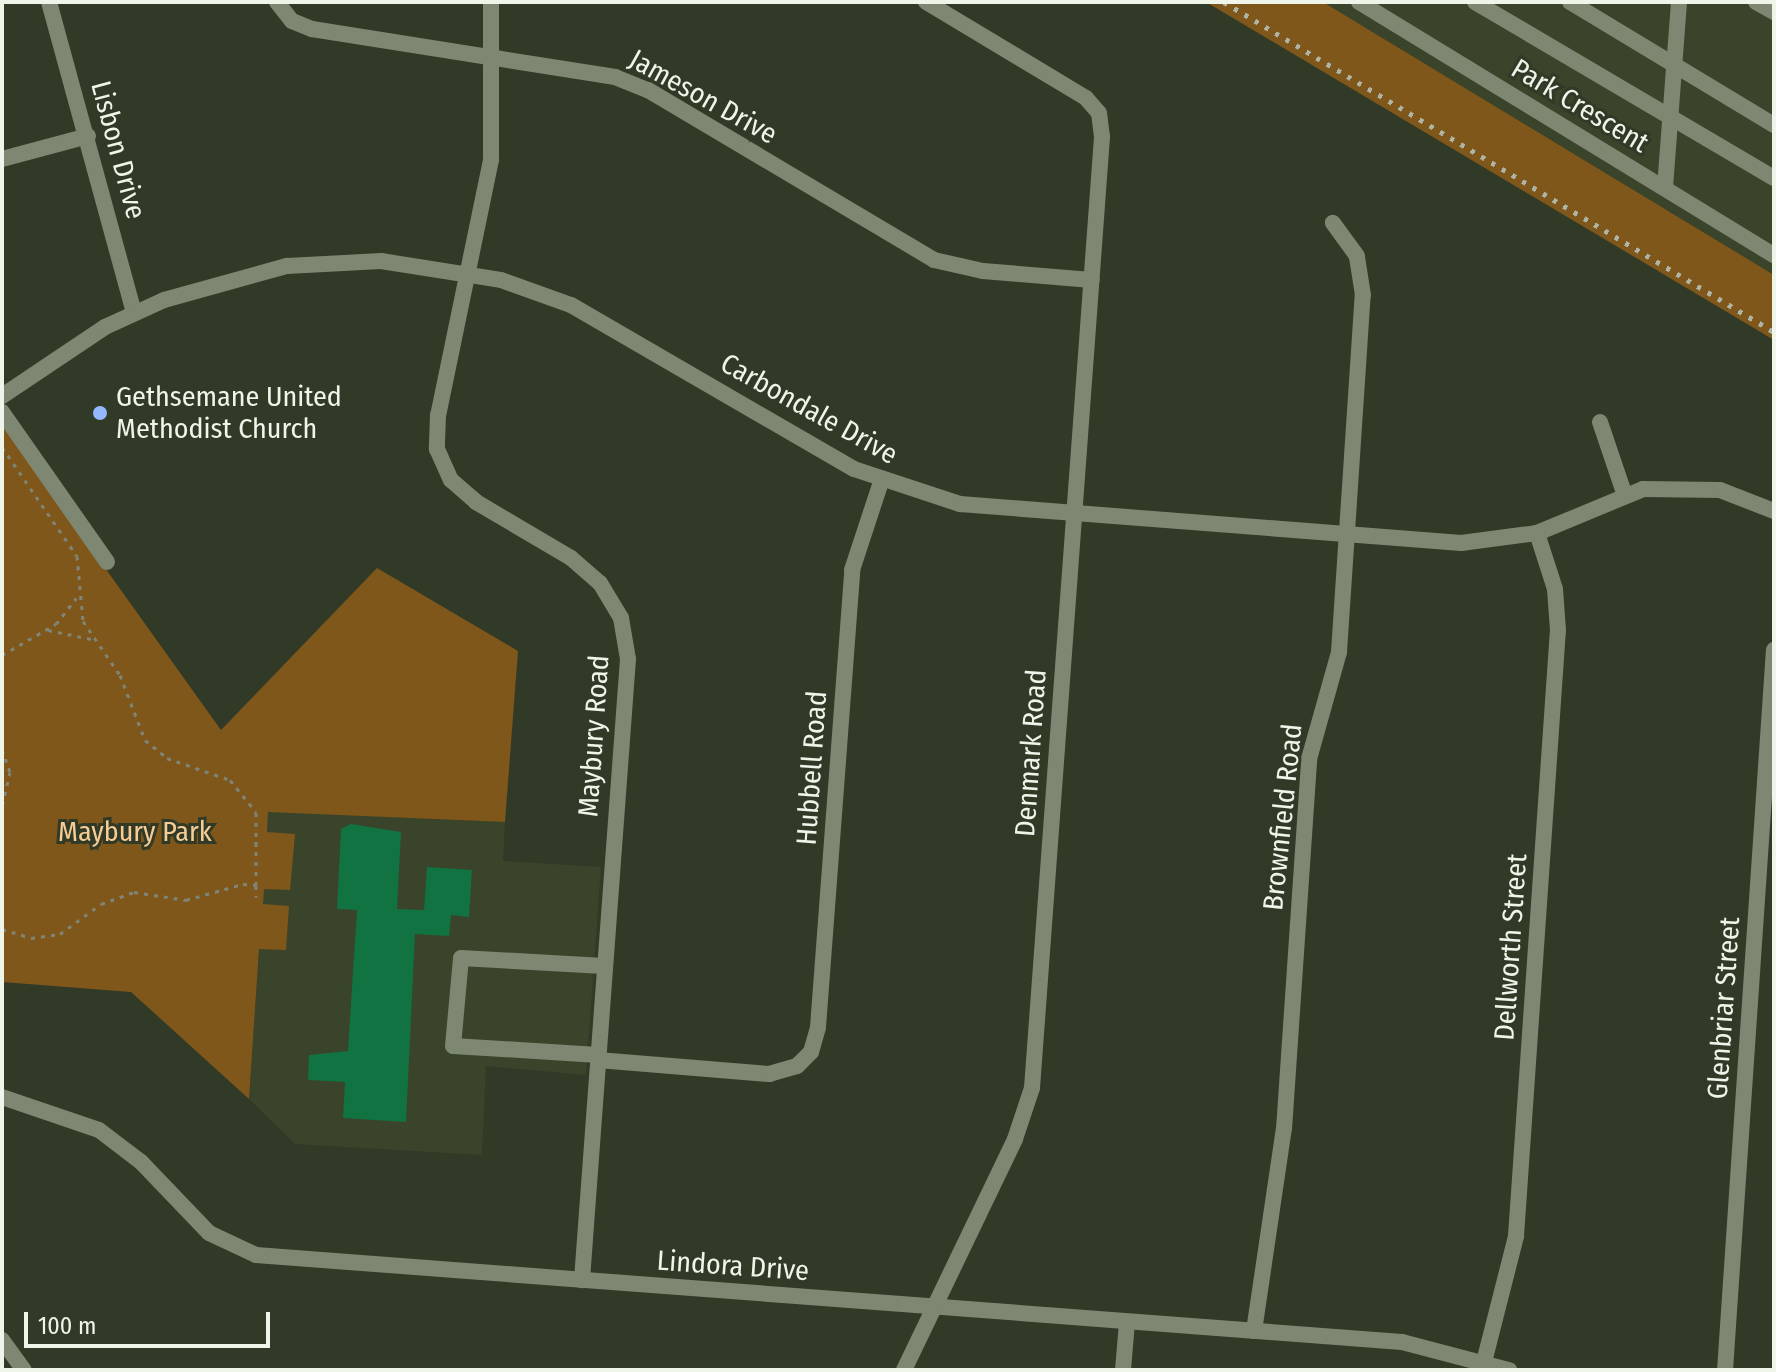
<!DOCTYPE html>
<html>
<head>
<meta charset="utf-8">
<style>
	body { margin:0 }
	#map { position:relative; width:1776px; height:1372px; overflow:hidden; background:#313927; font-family:"Fira Sans Condensed",sans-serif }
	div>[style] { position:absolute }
	.built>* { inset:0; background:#39442b }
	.green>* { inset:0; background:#7f571a }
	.building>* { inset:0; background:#117342 }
	.path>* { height:3px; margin-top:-1.5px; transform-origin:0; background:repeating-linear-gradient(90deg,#7f8576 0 4px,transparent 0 10px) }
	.minor>* { height:16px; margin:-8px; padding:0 8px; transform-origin:8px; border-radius:8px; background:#7d8772 }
	.rail>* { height:5px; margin-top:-2.5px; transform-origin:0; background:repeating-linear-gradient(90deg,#aeb4a6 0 4px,transparent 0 12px) }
	.dots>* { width:22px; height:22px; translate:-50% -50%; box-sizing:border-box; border:4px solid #313927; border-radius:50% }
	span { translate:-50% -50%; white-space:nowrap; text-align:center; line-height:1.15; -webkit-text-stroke:6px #313927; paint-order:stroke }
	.street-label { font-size:28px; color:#f0f5ea }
	.poi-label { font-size:28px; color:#f0f5ea }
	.left { translate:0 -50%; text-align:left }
	.park-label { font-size:28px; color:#f7cc94 }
	.frame { position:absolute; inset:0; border:4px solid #f0f5ea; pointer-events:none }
	.scale { position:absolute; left:24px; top:1312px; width:246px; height:36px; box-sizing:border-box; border:4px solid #f0f5ea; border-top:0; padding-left:10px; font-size:24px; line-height:28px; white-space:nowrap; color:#f0f5ea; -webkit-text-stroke:6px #313927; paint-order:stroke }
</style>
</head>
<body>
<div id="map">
	<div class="built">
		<i style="clip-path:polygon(1323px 2px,1774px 2px,1774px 275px)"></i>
		<i style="clip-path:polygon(268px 811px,505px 822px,503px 861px,601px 867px,586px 1075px,486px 1066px,482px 1155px,295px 1144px,249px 1099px)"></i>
	</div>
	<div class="green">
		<i style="clip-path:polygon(1206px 2px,1323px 2px,1774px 275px,1774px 340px)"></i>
		<i style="clip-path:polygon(2px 424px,221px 730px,377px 568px,518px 651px,505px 822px,268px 812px,267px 832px,295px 834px,290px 890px,264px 889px,263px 904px,289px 906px,286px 950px,259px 949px,249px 1099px,131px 992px,2px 982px)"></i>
	</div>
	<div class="building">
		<i style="clip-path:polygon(351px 824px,401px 832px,397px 909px,424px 910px,427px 867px,472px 870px,469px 917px,451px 915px,449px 936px,415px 934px,406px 1122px,343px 1118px,345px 1082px,308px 1080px,309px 1055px,348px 1051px,357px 910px,337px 909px,341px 829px)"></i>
	</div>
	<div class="path">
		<i style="left:2px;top:447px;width:132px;rotate:55.5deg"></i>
		<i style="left:77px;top:556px;width:65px;rotate:84.7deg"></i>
		<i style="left:83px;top:621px;width:65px;rotate:55.6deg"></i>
		<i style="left:120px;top:675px;width:70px;rotate:69deg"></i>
		<i style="left:145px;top:740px;width:28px;rotate:39deg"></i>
		<i style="left:167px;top:758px;width:67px;rotate:19.2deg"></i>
		<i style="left:230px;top:780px;width:41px;rotate:50.9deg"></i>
		<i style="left:256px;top:812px;width:73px;rotate:90deg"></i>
		<i style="left:48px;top:630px;width:44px;rotate:11.8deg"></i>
		<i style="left:2px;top:655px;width:62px;rotate:-29.9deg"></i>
		<i style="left:56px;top:624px;width:33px;rotate:-52deg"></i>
		<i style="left:2px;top:749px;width:24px;rotate:71deg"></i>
		<i style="left:10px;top:772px;width:35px;rotate:103deg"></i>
		<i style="left:2px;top:929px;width:30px;rotate:17deg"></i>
		<i style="left:31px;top:938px;width:29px;rotate:-8deg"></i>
		<i style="left:60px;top:934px;width:51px;rotate:-36.2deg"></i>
		<i style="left:101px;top:904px;width:35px;rotate:-20deg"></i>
		<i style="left:134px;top:892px;width:53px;rotate:8.7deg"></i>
		<i style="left:186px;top:900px;width:59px;rotate:-15.7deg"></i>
		<i style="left:243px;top:884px;width:13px;rotate:4deg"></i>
		<i style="left:256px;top:885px;width:12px;rotate:90deg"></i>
	</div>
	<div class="minor">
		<i style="left:49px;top:2px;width:321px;rotate:74.7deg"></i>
		<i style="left:277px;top:2px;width:24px;rotate:52deg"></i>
		<i style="left:292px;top:21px;width:22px;rotate:22deg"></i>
		<i style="left:312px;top:29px;width:307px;rotate:9deg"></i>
		<i style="left:615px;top:77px;width:35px;rotate:22deg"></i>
		<i style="left:648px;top:90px;width:333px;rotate:30.7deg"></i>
		<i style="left:934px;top:260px;width:50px;rotate:12.7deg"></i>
		<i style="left:983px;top:271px;width:109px;rotate:4.7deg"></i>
		<i style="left:491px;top:2px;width:158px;rotate:90deg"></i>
		<i style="left:491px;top:160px;width:260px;rotate:101.7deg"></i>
		<i style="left:438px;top:415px;width:34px;rotate:92deg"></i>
		<i style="left:437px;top:449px;width:34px;rotate:66deg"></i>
		<i style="left:451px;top:480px;width:33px;rotate:41deg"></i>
		<i style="left:476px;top:502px;width:110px;rotate:30.5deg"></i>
		<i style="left:571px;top:558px;width:38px;rotate:41deg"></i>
		<i style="left:600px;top:583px;width:41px;rotate:59deg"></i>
		<i style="left:621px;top:618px;width:42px;rotate:80.3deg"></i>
		<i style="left:628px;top:659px;width:623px;rotate:94.24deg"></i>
		<i style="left:1359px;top:2px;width:486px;rotate:31.4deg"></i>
		<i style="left:1475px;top:2px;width:347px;rotate:30.5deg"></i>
		<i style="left:1570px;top:2px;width:238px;rotate:31.1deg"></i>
		<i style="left:1756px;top:2px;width:21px;rotate:29deg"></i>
		<i style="left:2px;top:159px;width:89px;rotate:-15deg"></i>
		<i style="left:1665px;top:188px;width:187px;rotate:-85.7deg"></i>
		<i style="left:2px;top:396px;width:124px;rotate:-33.8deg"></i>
		<i style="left:105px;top:327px;width:65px;rotate:-24.6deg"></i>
		<i style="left:164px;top:300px;width:128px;rotate:-15.5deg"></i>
		<i style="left:287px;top:266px;width:94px;rotate:-3deg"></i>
		<i style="left:381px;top:261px;width:121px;rotate:9deg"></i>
		<i style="left:501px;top:280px;width:74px;rotate:19.7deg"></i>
		<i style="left:571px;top:305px;width:327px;rotate:30.1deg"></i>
		<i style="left:854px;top:469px;width:112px;rotate:18.3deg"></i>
		<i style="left:960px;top:504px;width:503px;rotate:4.45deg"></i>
		<i style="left:1461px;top:543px;width:77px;rotate:-7.5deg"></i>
		<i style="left:1537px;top:533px;width:115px;rotate:-22.5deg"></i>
		<i style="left:1643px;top:489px;width:77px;rotate:0.7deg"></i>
		<i style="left:1720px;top:490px;width:58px;rotate:21.3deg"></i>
		<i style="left:2px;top:412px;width:183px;rotate:55deg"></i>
		<i style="left:1600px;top:422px;width:75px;rotate:71.3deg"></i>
		<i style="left:598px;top:1055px;width:145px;rotate:-176.4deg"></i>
		<i style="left:453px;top:1046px;width:88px;rotate:-84.8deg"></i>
		<i style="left:461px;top:958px;width:143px;rotate:3.2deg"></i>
		<i style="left:598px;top:1060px;width:172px;rotate:4.7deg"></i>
		<i style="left:769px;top:1074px;width:29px;rotate:-16deg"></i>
		<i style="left:797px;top:1066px;width:20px;rotate:-45deg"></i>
		<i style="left:811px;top:1052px;width:26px;rotate:-74deg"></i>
		<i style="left:818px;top:1027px;width:458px;rotate:-85.7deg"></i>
		<i style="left:852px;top:570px;width:93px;rotate:-71.8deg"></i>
		<i style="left:2px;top:1097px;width:102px;rotate:18.8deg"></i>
		<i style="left:99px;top:1130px;width:53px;rotate:37.3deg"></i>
		<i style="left:141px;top:1162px;width:98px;rotate:46.2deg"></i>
		<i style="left:209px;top:1233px;width:52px;rotate:25.1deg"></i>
		<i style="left:256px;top:1255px;width:1149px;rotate:4.34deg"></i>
		<i style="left:1402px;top:1342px;width:111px;rotate:14.7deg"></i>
		<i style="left:1254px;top:1331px;width:204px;rotate:-81.6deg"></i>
		<i style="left:1284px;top:1129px;width:371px;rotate:-86.1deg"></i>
		<i style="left:1309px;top:759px;width:111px;rotate:-74.3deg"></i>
		<i style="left:1339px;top:652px;width:358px;rotate:-86.2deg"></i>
		<i style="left:1363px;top:295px;width:39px;rotate:-99deg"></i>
		<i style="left:1357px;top:256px;width:41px;rotate:-126deg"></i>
		<i style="left:2px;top:1340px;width:37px;rotate:54deg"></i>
		<i style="left:1484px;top:1362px;width:130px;rotate:-75.7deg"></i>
		<i style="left:1516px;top:1236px;width:607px;rotate:-86.04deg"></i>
		<i style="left:1558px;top:630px;width:41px;rotate:-94.2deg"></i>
		<i style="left:1555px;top:589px;width:59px;rotate:-107.8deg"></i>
		<i style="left:904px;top:1370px;width:256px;rotate:-64.3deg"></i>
		<i style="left:1015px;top:1139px;width:54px;rotate:-71.6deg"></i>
		<i style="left:1032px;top:1088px;width:954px;rotate:-85.79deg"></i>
		<i style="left:1102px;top:137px;width:24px;rotate:-97deg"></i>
		<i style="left:1099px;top:113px;width:20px;rotate:-131deg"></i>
		<i style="left:1086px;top:98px;width:187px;rotate:-149deg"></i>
		<i style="left:1123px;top:1370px;width:48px;rotate:-85.2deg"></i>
		<i style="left:1725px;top:1370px;width:722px;rotate:-86.11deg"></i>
	</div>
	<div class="rail">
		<i style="left:1224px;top:2px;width:641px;rotate:30.96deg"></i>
	</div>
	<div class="dots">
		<i style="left:100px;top:413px;background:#95b7fd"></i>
	</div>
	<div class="street-label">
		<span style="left:703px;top:97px;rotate:29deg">Jameson Drive</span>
		<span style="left:1580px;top:106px;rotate:31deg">Park Crescent</span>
		<span style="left:118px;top:150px;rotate:75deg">Lisbon Drive</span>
		<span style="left:809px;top:409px;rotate:29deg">Carbondale Drive</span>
		<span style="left:594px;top:736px;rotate:-86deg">Maybury Road</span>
		<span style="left:1031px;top:753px;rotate:-86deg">Denmark Road</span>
		<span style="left:812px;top:768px;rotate:-86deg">Hubbell Road</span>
		<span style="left:1283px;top:817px;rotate:-84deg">Brownfield Road</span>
		<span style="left:1511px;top:947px;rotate:-86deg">Dellworth Street</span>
		<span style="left:1724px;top:1008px;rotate:-86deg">Glenbriar Street</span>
		<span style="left:733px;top:1266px;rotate:4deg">Lindora Drive</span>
	</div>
	<div class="poi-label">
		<span class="left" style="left:116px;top:413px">Gethsemane United<br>Methodist Church</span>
	</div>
	<div class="park-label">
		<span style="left:135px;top:832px">Maybury Park</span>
	</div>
	<div class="frame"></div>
	<div class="scale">100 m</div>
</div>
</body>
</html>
